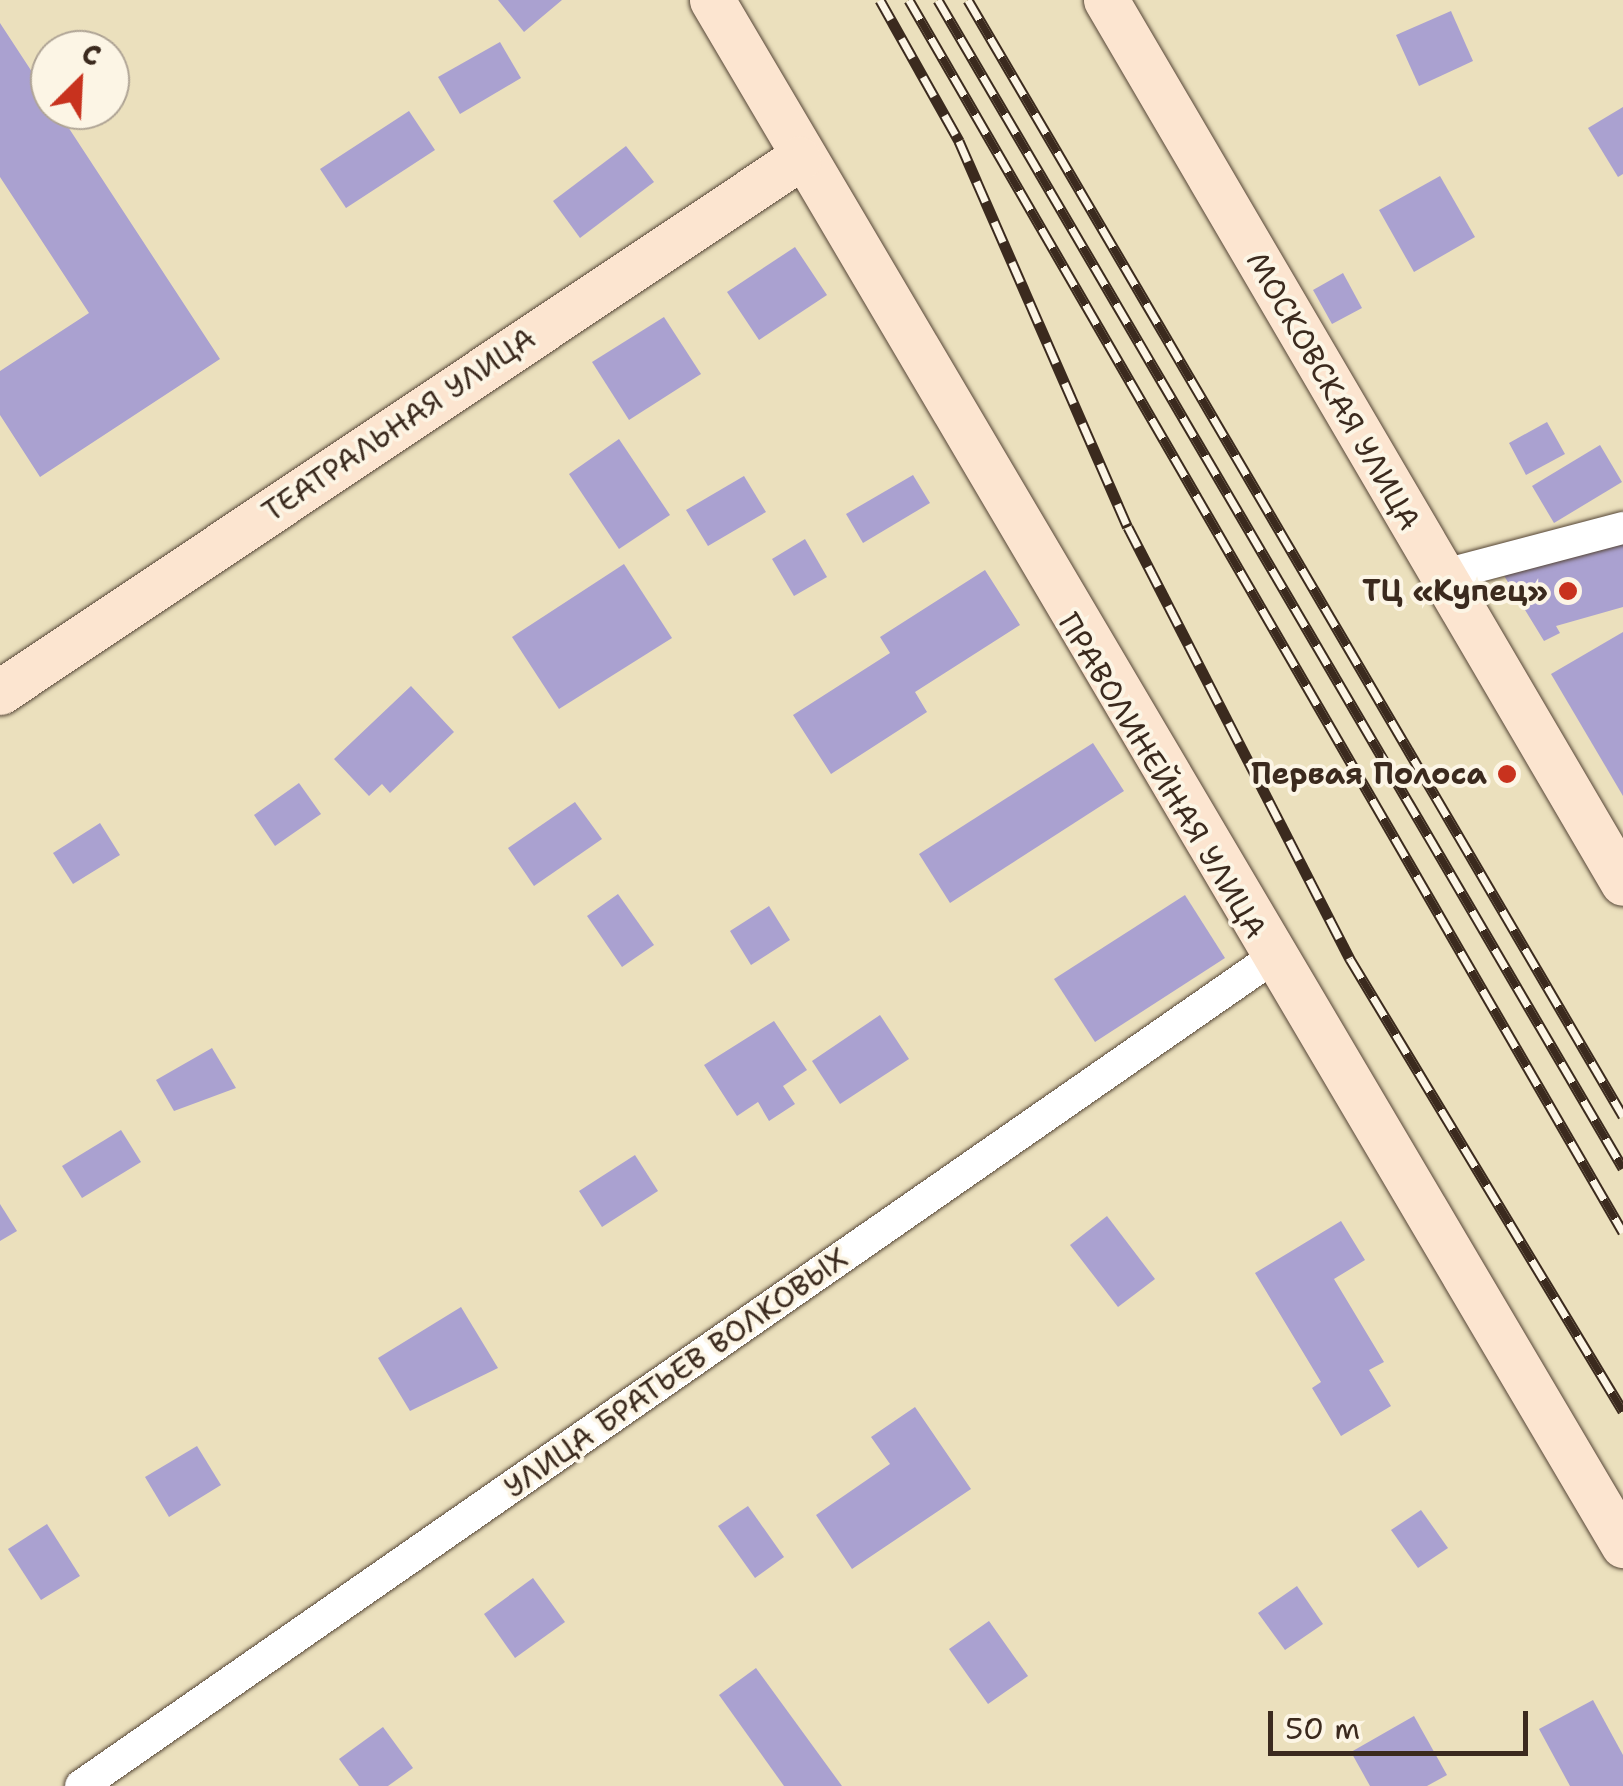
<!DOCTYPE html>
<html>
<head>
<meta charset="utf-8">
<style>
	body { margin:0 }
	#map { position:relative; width:1623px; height:1786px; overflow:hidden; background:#ebe0bd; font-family:"Shantell Sans",sans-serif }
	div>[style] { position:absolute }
	.building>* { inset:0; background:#aaa1d0 }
	.roads { filter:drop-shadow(0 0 2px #554536) drop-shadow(0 0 2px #554536) }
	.street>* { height:32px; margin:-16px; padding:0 16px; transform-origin:16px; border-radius:16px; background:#fff }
	.secondary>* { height:45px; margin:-22.5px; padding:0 22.5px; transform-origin:22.5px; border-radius:22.5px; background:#fce5d0 }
	.rail>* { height:11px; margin-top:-5.5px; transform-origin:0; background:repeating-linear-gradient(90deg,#fcf5e5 0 22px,#3b2a1e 0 44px); box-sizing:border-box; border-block:2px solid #3b2a1e }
	.dots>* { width:28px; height:28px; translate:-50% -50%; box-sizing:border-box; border:5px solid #fcf5e5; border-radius:50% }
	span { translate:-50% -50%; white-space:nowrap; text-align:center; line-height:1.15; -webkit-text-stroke:8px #fcf5e5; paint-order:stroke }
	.street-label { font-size:30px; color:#3b2a1e }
	.poi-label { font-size:30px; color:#3b2a1e; font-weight:700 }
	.right { translate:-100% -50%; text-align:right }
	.north { position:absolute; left:30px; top:30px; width:100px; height:100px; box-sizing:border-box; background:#fcf5e5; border:2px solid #afa495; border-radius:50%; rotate:24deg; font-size:28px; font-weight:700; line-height:40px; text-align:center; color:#3b2a1e }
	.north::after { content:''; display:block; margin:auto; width:35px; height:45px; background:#c8321e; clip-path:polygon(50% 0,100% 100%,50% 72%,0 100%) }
	.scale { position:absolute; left:1268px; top:1711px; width:260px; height:45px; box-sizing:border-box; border:5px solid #3b2a1e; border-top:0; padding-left:12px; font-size:30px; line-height:35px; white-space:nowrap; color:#3b2a1e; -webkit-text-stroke:8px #fcf5e5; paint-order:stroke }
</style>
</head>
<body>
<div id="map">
	<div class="building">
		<i style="clip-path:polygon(498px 0,562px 0,524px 32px)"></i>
		<i style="clip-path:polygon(1451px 11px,1473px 61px,1419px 86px,1396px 35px)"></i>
		<i style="clip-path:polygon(0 23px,220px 359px,40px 477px,0 415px,0 371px,89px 313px,0 177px)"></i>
		<i style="clip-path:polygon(500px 42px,521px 78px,460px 114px,438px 77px)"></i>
		<i style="clip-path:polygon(1623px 107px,1623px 174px,1618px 177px,1588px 128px)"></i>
		<i style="clip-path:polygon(409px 111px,435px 150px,346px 208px,320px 169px)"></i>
		<i style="clip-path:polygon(626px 146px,654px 182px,580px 238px,553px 201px)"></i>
		<i style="clip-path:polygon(1440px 176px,1475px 237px,1414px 272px,1379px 210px)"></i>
		<i style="clip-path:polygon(795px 247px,827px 295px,759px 340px,727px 292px)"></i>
		<i style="clip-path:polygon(1343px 273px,1362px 308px,1332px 324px,1313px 290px)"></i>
		<i style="clip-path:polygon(664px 317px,701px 374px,629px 420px,592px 362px)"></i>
		<i style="clip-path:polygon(1547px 422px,1565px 454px,1526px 475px,1509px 443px)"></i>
		<i style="clip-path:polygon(619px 439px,670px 515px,619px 549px,569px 474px)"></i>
		<i style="clip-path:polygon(1600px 445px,1622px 482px,1554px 523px,1532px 486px)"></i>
		<i style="clip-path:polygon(913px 475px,930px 503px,863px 543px,846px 514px)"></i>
		<i style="clip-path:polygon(744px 476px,766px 512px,708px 546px,686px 510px)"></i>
		<i style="clip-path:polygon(805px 539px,827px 577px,794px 596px,772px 559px)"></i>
		<i style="clip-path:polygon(1623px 544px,1623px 607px,1556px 626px,1560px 633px,1544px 641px,1503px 574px)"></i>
		<i style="clip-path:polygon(624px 564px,672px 638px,559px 709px,512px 637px)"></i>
		<i style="clip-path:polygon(985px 570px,1020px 625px,915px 692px,927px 712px,831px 774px,793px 715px,890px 653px,880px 637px)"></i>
		<i style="clip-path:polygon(1623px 632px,1623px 796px,1551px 674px)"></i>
		<i style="clip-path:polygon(411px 686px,454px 732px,390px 793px,382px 784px,369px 796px,334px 759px)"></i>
		<i style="clip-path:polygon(1093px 743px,1124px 791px,950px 903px,919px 854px)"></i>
		<i style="clip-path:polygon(299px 783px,321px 814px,275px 846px,254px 815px)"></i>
		<i style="clip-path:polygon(575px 802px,602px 839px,534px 886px,508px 848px)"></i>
		<i style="clip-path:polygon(100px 823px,120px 855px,73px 884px,53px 853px)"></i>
		<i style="clip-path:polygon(618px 894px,654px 945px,622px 967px,587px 916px)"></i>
		<i style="clip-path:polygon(1185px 895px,1225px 958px,1095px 1042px,1054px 979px)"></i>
		<i style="clip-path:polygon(769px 906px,790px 940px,751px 965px,730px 931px)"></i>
		<i style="clip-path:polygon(880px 1015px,909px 1059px,840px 1104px,812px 1061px)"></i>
		<i style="clip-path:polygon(774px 1021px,807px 1070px,783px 1086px,795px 1104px,769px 1121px,758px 1102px,737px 1116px,704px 1065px)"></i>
		<i style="clip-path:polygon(212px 1048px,236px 1088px,174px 1111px,156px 1080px)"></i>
		<i style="clip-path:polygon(121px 1130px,141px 1162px,82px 1198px,62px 1166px)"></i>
		<i style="clip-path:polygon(635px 1155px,658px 1191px,602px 1227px,579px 1191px)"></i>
		<i style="clip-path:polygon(0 1204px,17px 1231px,0 1241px)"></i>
		<i style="clip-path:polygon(1107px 1216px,1155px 1279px,1118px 1307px,1070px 1245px)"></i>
		<i style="clip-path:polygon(1341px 1221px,1365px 1260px,1334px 1279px,1384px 1362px,1369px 1370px,1391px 1406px,1341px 1436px,1312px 1388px,1321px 1382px,1255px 1273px)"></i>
		<i style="clip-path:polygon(461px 1307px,498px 1368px,410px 1411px,378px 1358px)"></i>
		<i style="clip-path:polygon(915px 1407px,971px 1489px,852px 1569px,816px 1515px,890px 1464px,871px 1437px)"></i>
		<i style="clip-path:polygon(197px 1446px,221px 1485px,169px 1517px,145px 1477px)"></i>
		<i style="clip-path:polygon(748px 1506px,784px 1557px,755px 1578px,718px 1526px)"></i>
		<i style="clip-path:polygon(1421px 1510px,1448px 1548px,1418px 1568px,1391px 1530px)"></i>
		<i style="clip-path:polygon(47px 1524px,80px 1576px,41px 1600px,8px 1549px)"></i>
		<i style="clip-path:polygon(533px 1578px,565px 1622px,515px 1658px,484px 1614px)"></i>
		<i style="clip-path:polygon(1297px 1586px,1323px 1624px,1285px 1650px,1258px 1613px)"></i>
		<i style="clip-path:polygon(989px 1621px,1028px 1676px,988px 1704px,949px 1649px)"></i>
		<i style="clip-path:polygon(756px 1668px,842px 1786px,784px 1786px,719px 1695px)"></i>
		<i style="clip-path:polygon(1593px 1700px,1623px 1755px,1623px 1786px,1570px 1786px,1539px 1729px)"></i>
		<i style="clip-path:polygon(1414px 1716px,1447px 1775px,1427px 1786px,1370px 1786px,1351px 1752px)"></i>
		<i style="clip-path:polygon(383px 1727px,413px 1768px,388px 1786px,359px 1786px,339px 1759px)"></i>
	</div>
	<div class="roads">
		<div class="street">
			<i style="left:1441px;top:576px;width:188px;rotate:-14.8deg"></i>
			<i style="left:81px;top:1786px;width:1449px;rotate:-34.8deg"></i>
		</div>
		<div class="secondary">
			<i style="left:712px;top:0;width:1794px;rotate:59.47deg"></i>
			<i style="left:1106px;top:0;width:1023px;rotate:59.65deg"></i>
			<i style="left:0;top:692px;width:960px;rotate:-33.74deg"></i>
		</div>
	</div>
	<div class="rail">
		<i style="left:880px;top:0;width:162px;rotate:60.7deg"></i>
		<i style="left:959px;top:141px;width:421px;rotate:66.4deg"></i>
		<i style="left:1128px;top:527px;width:486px;rotate:62.8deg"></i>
		<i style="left:1350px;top:959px;width:528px;rotate:58.87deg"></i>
		<i style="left:909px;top:0;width:1424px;rotate:59.91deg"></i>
		<i style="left:938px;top:0;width:1354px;rotate:59.61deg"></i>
		<i style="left:968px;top:0;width:1294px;rotate:59.59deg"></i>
	</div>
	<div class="dots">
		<i style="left:1568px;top:591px;background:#c8321e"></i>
		<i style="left:1507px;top:774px;background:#c8321e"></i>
	</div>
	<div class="street-label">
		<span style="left:1333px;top:391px;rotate:60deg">МОСКОВСКАЯ УЛИЦА</span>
		<span style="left:399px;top:425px;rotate:-34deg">ТЕАТРАЛЬНАЯ УЛИЦА</span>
		<span style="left:1162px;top:776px;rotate:59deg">ПРАВОЛИНЕЙНАЯ УЛИЦА</span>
		<span style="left:676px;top:1373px;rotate:-35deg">УЛИЦА БРАТЬЕВ ВОЛКОВЫХ</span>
	</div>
	<div class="poi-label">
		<span class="right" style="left:1548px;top:591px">ТЦ «Купец»</span>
		<span class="right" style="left:1487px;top:774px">Первая Полоса</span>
	</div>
	<div class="north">С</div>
	<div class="scale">50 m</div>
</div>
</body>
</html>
